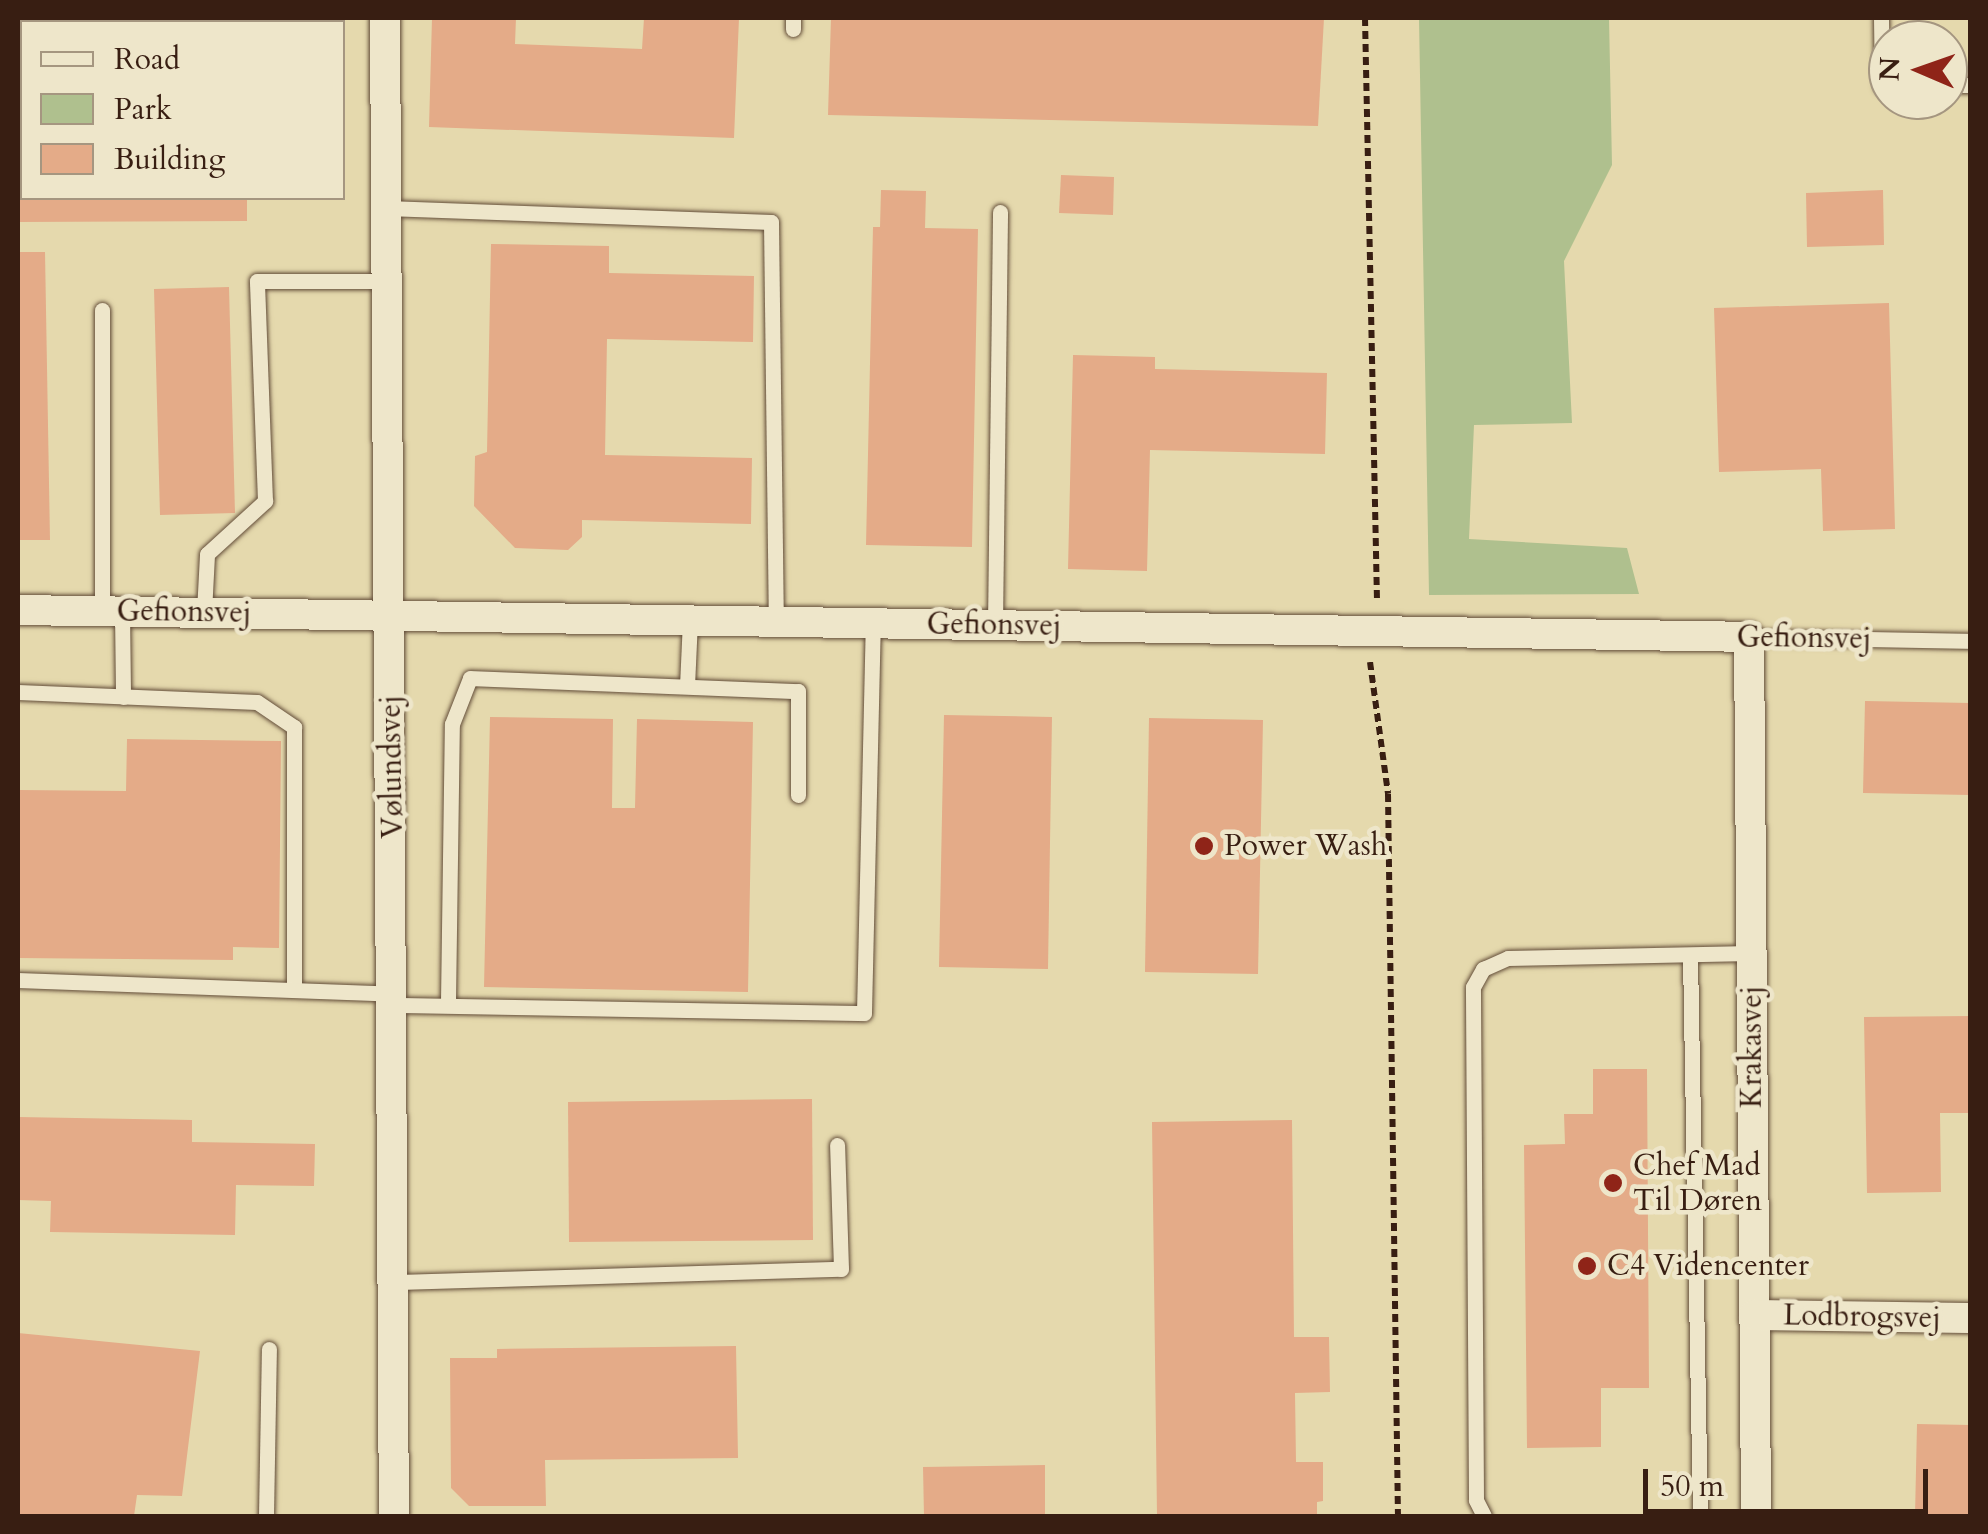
<!DOCTYPE html>
<html>
<head>
<meta charset="utf-8">
<style>
	body { margin:0 }
	#map { position:relative; width:1988px; height:1534px; overflow:hidden; background:#e5d9ad; font-family:Cardo,serif }
	div>[style] { position:absolute }
	.green>* { inset:0; background:#afc08e }
	.building>* { inset:0; background:#e4ab88 }
	.path>* { height:6px; margin-top:-3px; transform-origin:0; background:repeating-linear-gradient(90deg,#381e12 0 8px,transparent 0 13px) }
	.roads { filter:drop-shadow(0 0 2px #634d39) drop-shadow(0 0 2px #634d39) }
	.service>* { height:15px; margin:-7.5px; padding:0 7.5px; transform-origin:7.5px; border-radius:7.5px; background:#eee6ca }
	.minor>* { height:30px; margin:-15px; padding:0 15px; transform-origin:15px; border-radius:15px; background:#eee6ca }
	.dots>* { width:28px; height:28px; translate:-50% -50%; box-sizing:border-box; border:5px solid #eee6ca; border-radius:50% }
	span { translate:-50% -50%; white-space:nowrap; text-align:center; line-height:1.15; -webkit-text-stroke:9px #eee6ca; paint-order:stroke }
	.street-label { font-size:30px; color:#381e12 }
	.poi-label { font-size:30px; color:#381e12 }
	.left { translate:0 -50%; text-align:left }
	.frame { position:absolute; inset:0; border:20px solid #381e12; pointer-events:none }
	.legend { position:absolute; left:20px; top:20px; width:325px; height:180px; box-sizing:border-box; background:#eee6ca; border:2px solid #a59680; margin:0; padding:12px 18px; list-style:none; font-size:30px; color:#381e12 }
	.legend li { display:flex; align-items:center; gap:20px; height:50px }
	.legend b { width:50px; border:2px solid #a59680 }
	.north { position:absolute; left:1868px; top:20px; width:100px; height:100px; box-sizing:border-box; background:#eee6ca; border:2px solid #a59680; border-radius:50%; rotate:272deg; font-size:28px; font-weight:700; line-height:40px; text-align:center; color:#381e12 }
	.north::after { content:''; display:block; margin:auto; width:35px; height:45px; background:#8f2418; clip-path:polygon(50% 0,100% 100%,50% 72%,0 100%) }
	.scale { position:absolute; left:1643px; top:1469px; width:285px; height:45px; box-sizing:border-box; border:5px solid #381e12; border-top:0; padding-left:12px; font-size:30px; line-height:35px; white-space:nowrap; color:#381e12; -webkit-text-stroke:8px #eee6ca; paint-order:stroke }
</style>
</head>
<body>
<div id="map">
	<div class="green">
		<i style="clip-path:polygon(1419px 18px,1609px 18px,1612px 165px,1564px 261px,1572px 423px,1474px 425px,1469px 539px,1627px 548px,1639px 594px,1429px 595px)"></i>
	</div>
	<div class="building">
		<i style="clip-path:polygon(129px 18px,241px 18px,241px 22px,129px 22px)"></i>
		<i style="clip-path:polygon(432px 18px,516px 18px,515px 44px,642px 49px,644px 18px,739px 18px,734px 138px,429px 127px)"></i>
		<i style="clip-path:polygon(831px 18px,1324px 18px,1318px 126px,828px 115px)"></i>
		<i style="clip-path:polygon(18px 104px,22px 198px,247px 198px,247px 221px,18px 222px)"></i>
		<i style="clip-path:polygon(1061px 175px,1114px 177px,1113px 215px,1059px 213px)"></i>
		<i style="clip-path:polygon(881px 190px,926px 191px,925px 228px,978px 229px,972px 547px,866px 545px,873px 227px,880px 227px)"></i>
		<i style="clip-path:polygon(1883px 190px,1884px 245px,1807px 247px,1806px 193px)"></i>
		<i style="clip-path:polygon(491px 244px,609px 246px,609px 273px,754px 276px,753px 342px,607px 339px,605px 455px,752px 458px,751px 524px,582px 520px,582px 537px,568px 550px,515px 548px,474px 506px,475px 456px,487px 452px)"></i>
		<i style="clip-path:polygon(18px 252px,45px 252px,50px 540px,18px 540px)"></i>
		<i style="clip-path:polygon(229px 287px,235px 513px,160px 515px,154px 289px)"></i>
		<i style="clip-path:polygon(1889px 303px,1895px 529px,1823px 531px,1821px 469px,1719px 472px,1714px 308px)"></i>
		<i style="clip-path:polygon(1073px 355px,1155px 357px,1155px 369px,1327px 373px,1325px 454px,1150px 450px,1147px 571px,1068px 569px)"></i>
		<i style="clip-path:polygon(1865px 701px,1970px 703px,1970px 795px,1863px 793px)"></i>
		<i style="clip-path:polygon(944px 715px,1052px 717px,1048px 969px,939px 967px)"></i>
		<i style="clip-path:polygon(490px 717px,613px 719px,612px 808px,635px 808px,637px 719px,753px 722px,748px 992px,484px 987px)"></i>
		<i style="clip-path:polygon(1149px 718px,1263px 720px,1258px 974px,1145px 972px)"></i>
		<i style="clip-path:polygon(127px 739px,281px 741px,279px 948px,233px 947px,233px 960px,18px 958px,18px 790px,126px 791px)"></i>
		<i style="clip-path:polygon(1970px 1016px,1970px 1113px,1940px 1113px,1941px 1192px,1867px 1193px,1864px 1017px)"></i>
		<i style="clip-path:polygon(1593px 1069px,1647px 1069px,1649px 1388px,1601px 1388px,1601px 1447px,1527px 1448px,1524px 1145px,1565px 1144px,1564px 1114px,1593px 1114px)"></i>
		<i style="clip-path:polygon(812px 1099px,813px 1240px,569px 1242px,568px 1102px)"></i>
		<i style="clip-path:polygon(18px 1117px,192px 1120px,192px 1142px,315px 1144px,314px 1186px,236px 1185px,235px 1235px,50px 1232px,51px 1201px,18px 1200px)"></i>
		<i style="clip-path:polygon(1292px 1120px,1294px 1337px,1329px 1337px,1330px 1392px,1295px 1393px,1296px 1462px,1323px 1462px,1323px 1501px,1317px 1502px,1317px 1516px,1157px 1516px,1152px 1122px)"></i>
		<i style="clip-path:polygon(18px 1333px,200px 1351px,182px 1496px,137px 1495px,134px 1516px,18px 1516px)"></i>
		<i style="clip-path:polygon(736px 1346px,738px 1458px,545px 1460px,546px 1506px,469px 1506px,451px 1488px,450px 1358px,497px 1358px,497px 1349px)"></i>
		<i style="clip-path:polygon(1917px 1424px,1970px 1425px,1970px 1516px,1915px 1516px)"></i>
		<i style="clip-path:polygon(1045px 1465px,1045px 1516px,924px 1516px,923px 1467px)"></i>
	</div>
	<div class="path">
		<i style="left:1365px;top:18px;width:583px;rotate:88.82deg"></i>
		<i style="left:1370px;top:662px;width:133px;rotate:82.2deg"></i>
		<i style="left:1388px;top:794px;width:722px;rotate:89.21deg"></i>
	</div>
	<div class="roads">
		<div class="service">
			<i style="left:60px;top:18px;width:4px;rotate:90deg"></i>
			<i style="left:1881px;top:18px;width:68px;rotate:89.2deg"></i>
			<i style="left:1882px;top:86px;width:6px"></i>
			<i style="left:270px;top:22px;width:4px;rotate:-90deg"></i>
			<i style="left:793px;top:29px;width:11px;rotate:-90deg"></i>
			<i style="left:1948px;top:85px;width:22px"></i>
			<i style="left:387px;top:208px;width:384px;rotate:2.1deg"></i>
			<i style="left:771px;top:222px;width:399px;rotate:89.3deg"></i>
			<i style="left:102px;top:610px;width:300px;rotate:-90deg"></i>
			<i style="left:122px;top:611px;width:86px;rotate:89.3deg"></i>
			<i style="left:204px;top:612px;width:58px;rotate:-87deg"></i>
			<i style="left:207px;top:554px;width:79px;rotate:-42.4deg"></i>
			<i style="left:265px;top:501px;width:220px;rotate:-92.1deg"></i>
			<i style="left:257px;top:281px;width:130px"></i>
			<i style="left:995px;top:625px;width:413px;rotate:-89.3deg"></i>
			<i style="left:1749px;top:637px;width:221px;rotate:1deg"></i>
			<i style="left:687px;top:686px;width:66px;rotate:-87.4deg"></i>
			<i style="left:18px;top:692px;width:239px;rotate:2.4deg"></i>
			<i style="left:257px;top:702px;width:45px;rotate:34deg"></i>
			<i style="left:294px;top:727px;width:262px;rotate:90deg"></i>
			<i style="left:1690px;top:955px;width:561px;rotate:88.98deg"></i>
			<i style="left:18px;top:980px;width:376px;rotate:2.1deg"></i>
			<i style="left:448px;top:1002px;width:278px;rotate:-89.2deg"></i>
			<i style="left:452px;top:724px;width:49px;rotate:-68.6deg"></i>
			<i style="left:470px;top:678px;width:328px;rotate:2.3deg"></i>
			<i style="left:798px;top:691px;width:104px;rotate:90deg"></i>
			<i style="left:394px;top:1005px;width:470px;rotate:1deg"></i>
			<i style="left:864px;top:1013px;width:390px;rotate:-88.7deg"></i>
			<i style="left:397px;top:1282px;width:444px;rotate:-1.7deg"></i>
			<i style="left:841px;top:1269px;width:124px;rotate:-91.8deg"></i>
			<i style="left:266px;top:1516px;width:167px;rotate:-89deg"></i>
			<i style="left:1484px;top:1516px;width:18px;rotate:-117deg"></i>
			<i style="left:1476px;top:1500px;width:513px;rotate:-90.34deg"></i>
			<i style="left:1473px;top:987px;width:21px;rotate:-61deg"></i>
			<i style="left:1483px;top:969px;width:27px;rotate:-24deg"></i>
			<i style="left:1508px;top:958px;width:243px;rotate:-1.2deg"></i>
		</div>
		<div class="minor">
			<i style="left:385px;top:18px;width:1498px;rotate:89.66deg"></i>
			<i style="left:18px;top:610px;width:1731px;rotate:0.89deg"></i>
			<i style="left:1749px;top:637px;width:879px;rotate:89.54deg"></i>
			<i style="left:1754px;top:1315px;width:216px;rotate:0.8deg"></i>
		</div>
	</div>
	<div class="dots">
		<i style="left:1204px;top:846px;background:#8f2418"></i>
		<i style="left:1613px;top:1183px;background:#8f2418"></i>
		<i style="left:1587px;top:1266px;background:#8f2418"></i>
	</div>
	<div class="street-label">
		<span style="left:184px;top:612px;rotate:1deg">Gefionsvej</span>
		<span style="left:994px;top:625px;rotate:1deg">Gefionsvej</span>
		<span style="left:1804px;top:638px;rotate:1deg">Gefionsvej</span>
		<span style="left:392px;top:767px;rotate:-91deg">Vølundsvej</span>
		<span style="left:1752px;top:1047px;rotate:-90deg">Krakasvej</span>
		<span style="left:1862px;top:1317px;rotate:1deg">Lodbrogsvej</span>
	</div>
	<div class="poi-label">
		<span class="left" style="left:1224px;top:846px">Power Wash</span>
		<span class="left" style="left:1633px;top:1183px">Chef Mad<br>Til Døren</span>
		<span class="left" style="left:1607px;top:1266px">C4 Videncenter</span>
	</div>
	<div class="frame"></div>
	<ul class="legend">
	<li><b style="height:12px;background:#eee6ca"></b>Road</li>
	<li><b style="height:28px;background:#afc08e"></b>Park</li>
	<li><b style="height:28px;background:#e4ab88"></b>Building</li>
	</ul>
	<div class="north">N</div>
	<div class="scale">50 m</div>
</div>
</body>
</html>
